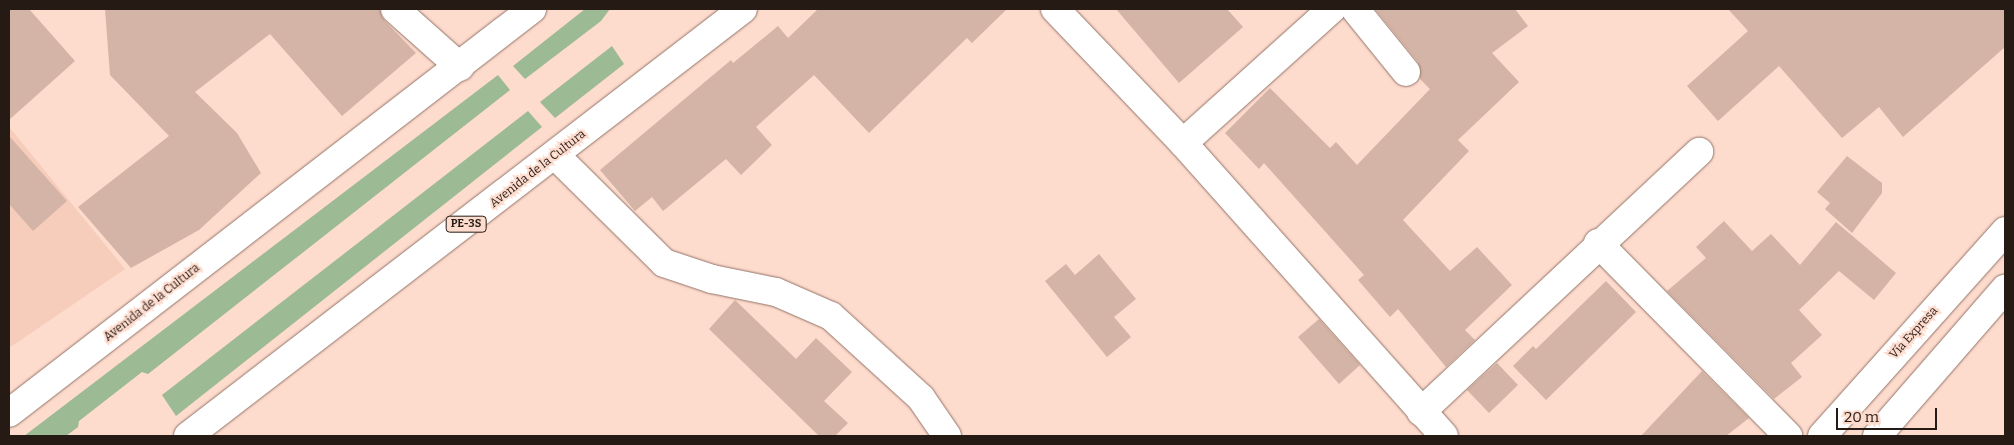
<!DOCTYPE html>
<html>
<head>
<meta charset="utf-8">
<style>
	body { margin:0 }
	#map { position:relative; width:2014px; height:445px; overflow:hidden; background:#fddbcd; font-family:Bitter,serif }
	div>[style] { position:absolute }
	.built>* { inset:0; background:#f6ccbb }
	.green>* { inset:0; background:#9cba93 }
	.building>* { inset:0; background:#d4b4a6 }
	.roads { filter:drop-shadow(0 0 1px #927468) drop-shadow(0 0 1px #927468) }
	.minor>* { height:28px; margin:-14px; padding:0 14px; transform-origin:14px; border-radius:14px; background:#fff }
	.primary>* { height:28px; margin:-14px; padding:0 14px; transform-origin:14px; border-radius:14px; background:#fff }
	.trunk>* { height:28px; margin:-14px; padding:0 14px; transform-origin:14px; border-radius:14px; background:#fff }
	span { translate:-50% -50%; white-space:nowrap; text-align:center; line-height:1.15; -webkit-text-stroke:4px #fddbcd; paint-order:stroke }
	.shield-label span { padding:1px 4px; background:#fddbcd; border:1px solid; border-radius:4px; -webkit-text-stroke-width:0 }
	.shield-label { font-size:11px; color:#261a15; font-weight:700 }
	.street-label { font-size:12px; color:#261a15 }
	.frame { position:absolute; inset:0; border:10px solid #261a15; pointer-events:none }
	.scale { position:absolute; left:1836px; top:408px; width:101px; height:22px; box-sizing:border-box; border:2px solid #261a15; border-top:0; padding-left:6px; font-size:15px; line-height:18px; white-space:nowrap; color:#261a15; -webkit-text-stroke:4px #fddbcd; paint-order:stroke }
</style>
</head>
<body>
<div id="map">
	<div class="built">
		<i style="clip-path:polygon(9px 127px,125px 269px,9px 348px)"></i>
	</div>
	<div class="green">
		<i style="clip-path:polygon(585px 9px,610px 9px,601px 21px,525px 79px,513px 66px)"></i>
		<i style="clip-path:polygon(612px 46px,624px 64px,555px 118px,540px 102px)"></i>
		<i style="clip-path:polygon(498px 75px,510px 90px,148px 374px,142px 372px,79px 421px,78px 427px,66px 436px,24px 436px)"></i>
		<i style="clip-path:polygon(528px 111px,542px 127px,176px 416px,162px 395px)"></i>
	</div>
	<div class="building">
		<i style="clip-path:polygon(9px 9px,29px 9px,75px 61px,9px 120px)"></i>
		<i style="clip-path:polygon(105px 9px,380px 9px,384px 20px,416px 53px,342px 116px,270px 34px,195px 92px,237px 133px,261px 173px,199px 230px,131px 268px,78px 207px,169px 136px,110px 75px)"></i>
		<i style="clip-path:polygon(818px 9px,1007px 9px,972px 43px,967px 38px,869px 133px,814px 75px,756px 127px,772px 145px,741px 175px,726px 159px,663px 211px,652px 197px,635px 211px,600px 170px,731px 60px,733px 63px,778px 26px,788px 38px)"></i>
		<i style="clip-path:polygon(1116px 9px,1227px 9px,1243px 27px,1179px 83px)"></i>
		<i style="clip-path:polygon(1375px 9px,1515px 9px,1528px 26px,1492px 53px,1519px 82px,1458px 140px,1469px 151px,1403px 220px,1450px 271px,1477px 247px,1512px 285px,1465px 330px,1475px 340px,1446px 367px,1398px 309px,1390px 317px,1358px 280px,1364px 275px,1264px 163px,1259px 169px,1225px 133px,1270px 88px,1330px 148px,1336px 142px,1357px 165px,1430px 89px,1420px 79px,1418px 62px)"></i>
		<i style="clip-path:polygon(1728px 9px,2005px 9px,2005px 47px,1903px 137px,1879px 107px,1842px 138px,1779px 66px,1718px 121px,1687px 86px,1748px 31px)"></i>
		<i style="clip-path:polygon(9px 136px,67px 201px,33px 231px,9px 204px)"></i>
		<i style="clip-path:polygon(1847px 156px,1882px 183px,1882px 193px,1852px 233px,1825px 209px,1830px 203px,1817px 192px)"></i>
		<i style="clip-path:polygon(1724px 221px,1752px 251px,1771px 234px,1800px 265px,1836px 222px,1896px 273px,1874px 300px,1839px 271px,1799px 310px,1822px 335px,1791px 363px,1802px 377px,1774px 399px,1667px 291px,1706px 258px,1696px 247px)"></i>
		<i style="clip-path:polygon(1099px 254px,1136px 299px,1114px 317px,1131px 337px,1107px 357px,1045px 281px,1066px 264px,1075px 275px)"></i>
		<i style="clip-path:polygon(1606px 281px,1636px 312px,1546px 400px,1513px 366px,1533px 346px,1536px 349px)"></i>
		<i style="clip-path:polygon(735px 300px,796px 359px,816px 338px,852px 372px,824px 401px,848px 423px,835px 436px,819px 436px,709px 329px)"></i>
		<i style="clip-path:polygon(1319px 319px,1360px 365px,1339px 384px,1298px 337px)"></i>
		<i style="clip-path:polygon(1497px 363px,1518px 385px,1489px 413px,1467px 390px)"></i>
		<i style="clip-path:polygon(1702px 371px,1749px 418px,1726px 436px,1641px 436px)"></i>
	</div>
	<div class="roads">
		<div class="minor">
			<i style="left:395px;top:9px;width:87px;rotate:41.7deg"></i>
			<i style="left:1055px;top:9px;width:185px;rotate:46.3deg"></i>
			<i style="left:1183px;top:143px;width:392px;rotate:48.3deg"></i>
			<i style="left:1355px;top:9px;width:81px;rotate:51deg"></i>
			<i style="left:1183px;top:143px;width:200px;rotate:-42deg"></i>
			<i style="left:556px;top:156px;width:152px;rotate:44.7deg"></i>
			<i style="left:664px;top:263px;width:51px;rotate:18.4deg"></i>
			<i style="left:712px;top:279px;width:65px;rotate:11.5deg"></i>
			<i style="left:776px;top:292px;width:60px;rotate:23.6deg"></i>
			<i style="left:831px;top:316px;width:122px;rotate:42.3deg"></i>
			<i style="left:921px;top:398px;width:46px;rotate:55.6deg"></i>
			<i style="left:1598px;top:243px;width:271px;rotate:45.4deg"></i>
			<i style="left:1421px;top:412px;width:381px;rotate:-43.1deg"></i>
		</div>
		<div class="primary">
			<i style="left:1822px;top:436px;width:275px;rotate:-48.2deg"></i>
			<i style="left:1877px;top:436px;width:195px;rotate:-49deg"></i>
		</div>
		<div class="trunk">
			<i style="left:9px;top:413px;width:661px;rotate:-37.68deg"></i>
			<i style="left:188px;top:436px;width:700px;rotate:-37.57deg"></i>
		</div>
	</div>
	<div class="shield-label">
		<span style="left:466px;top:224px">PE-3S</span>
	</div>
	<div class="street-label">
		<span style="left:538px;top:169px;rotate:-38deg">Avenida de la Cultura</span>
		<span style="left:152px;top:303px;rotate:-38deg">Avenida de la Cultura</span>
		<span style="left:1914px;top:333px;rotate:-48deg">Vía Expresa</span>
	</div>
	<div class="frame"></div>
	<div class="scale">20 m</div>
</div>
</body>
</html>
